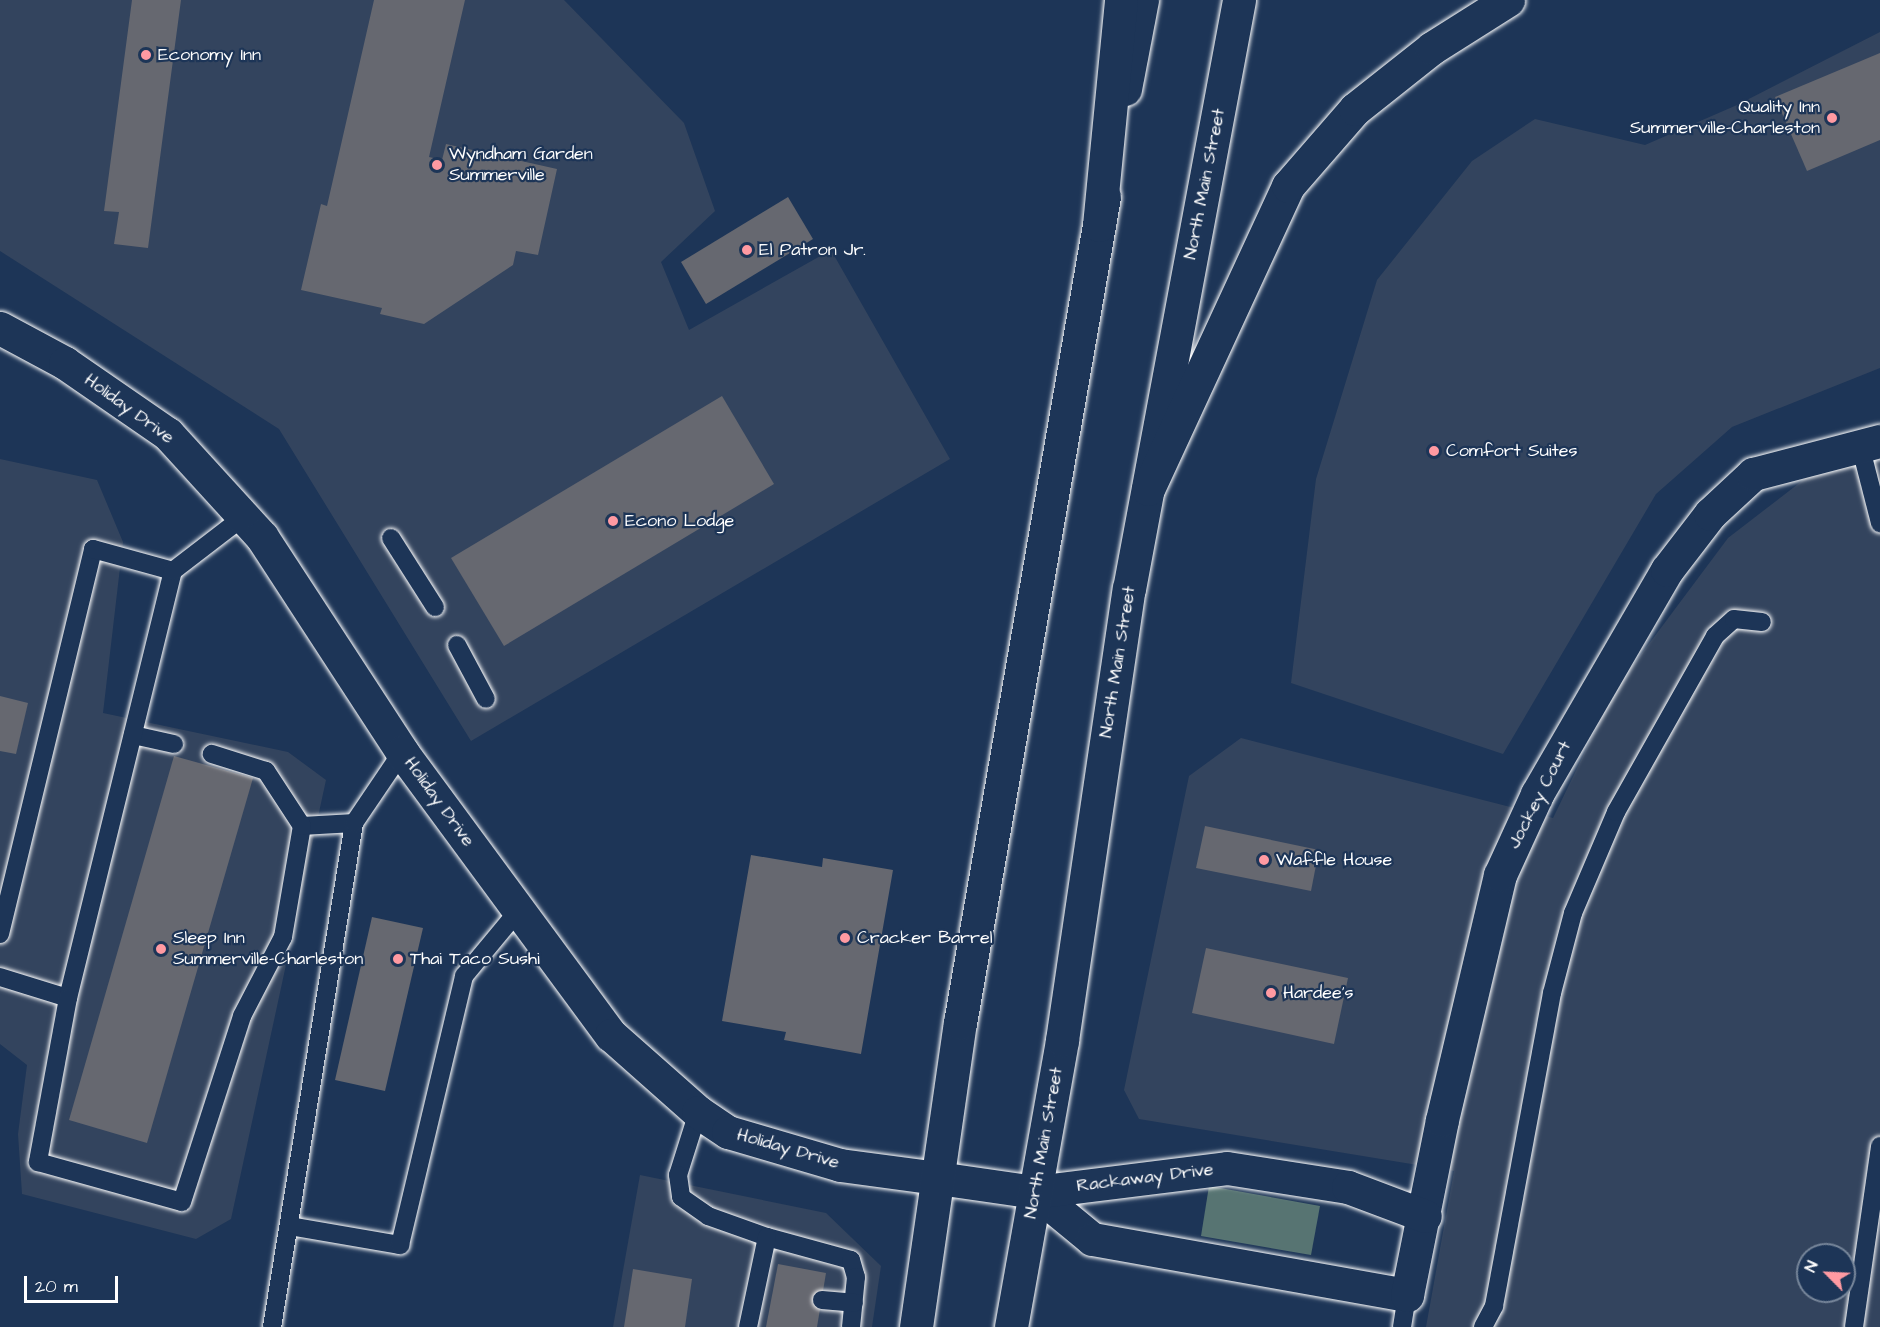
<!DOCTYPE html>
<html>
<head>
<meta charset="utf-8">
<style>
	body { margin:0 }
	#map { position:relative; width:1880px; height:1327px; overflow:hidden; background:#1d3557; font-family:"Architects Daughter",sans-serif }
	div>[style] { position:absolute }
	.built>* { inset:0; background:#33445e }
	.green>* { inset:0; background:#577472 }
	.building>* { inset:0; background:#666870 }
	.roads { filter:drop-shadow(0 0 2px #fff) drop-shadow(0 0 2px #fff) }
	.service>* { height:18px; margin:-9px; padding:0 9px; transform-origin:9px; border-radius:9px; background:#1d3557 }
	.minor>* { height:33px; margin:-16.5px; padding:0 16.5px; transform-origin:16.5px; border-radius:16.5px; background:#1d3557 }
	.secondary>* { height:33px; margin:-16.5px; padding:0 16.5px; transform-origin:16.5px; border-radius:16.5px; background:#1d3557 }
	.primary>* { height:33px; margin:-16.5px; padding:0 16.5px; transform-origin:16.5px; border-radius:16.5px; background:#1d3557 }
	.motorway>* { height:33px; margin:-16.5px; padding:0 16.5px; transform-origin:16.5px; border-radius:16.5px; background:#1d3557 }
	.dots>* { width:16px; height:16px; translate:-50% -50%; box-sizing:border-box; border:3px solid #1d3557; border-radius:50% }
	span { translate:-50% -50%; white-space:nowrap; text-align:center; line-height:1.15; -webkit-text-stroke:4.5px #1d3557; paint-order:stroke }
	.poi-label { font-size:18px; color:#fff }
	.left { translate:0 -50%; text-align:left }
	.right { translate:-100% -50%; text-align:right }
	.street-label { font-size:18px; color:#fff }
	.north { position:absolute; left:1796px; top:1243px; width:60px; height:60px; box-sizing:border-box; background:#1d3557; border:2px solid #77869a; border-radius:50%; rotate:294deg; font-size:16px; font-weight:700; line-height:24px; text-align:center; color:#fff }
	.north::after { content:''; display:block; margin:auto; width:21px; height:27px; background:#ff9aa2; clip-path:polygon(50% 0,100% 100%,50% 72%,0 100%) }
	.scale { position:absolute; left:24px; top:1276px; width:94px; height:27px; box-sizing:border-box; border:3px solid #fff; border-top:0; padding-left:8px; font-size:18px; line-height:21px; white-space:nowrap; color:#fff; -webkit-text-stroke:4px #1d3557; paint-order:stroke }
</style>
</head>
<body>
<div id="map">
	<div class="built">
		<i style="clip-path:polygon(0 0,564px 0,684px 123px,715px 211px,661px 262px,689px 330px,831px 250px,950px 459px,471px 741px,279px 429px,0 251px)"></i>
		<i style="clip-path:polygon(1880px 32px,1880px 368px,1732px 427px,1656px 494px,1503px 754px,1291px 683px,1316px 479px,1377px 280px,1472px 161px,1535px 119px,1645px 145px,1737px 105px)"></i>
		<i style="clip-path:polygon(evenodd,1880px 453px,1880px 1327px,1426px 1327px,1454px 1171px,1139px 1119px,1124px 1090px,1189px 776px,1241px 738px,1553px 818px,1616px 688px,1728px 538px,1811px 474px,1880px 453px,1808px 1255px,1844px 1255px,1844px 1291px,1808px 1291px,1808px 1255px)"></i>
		<i style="clip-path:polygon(0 459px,97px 480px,123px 542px,103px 713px,288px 752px,326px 780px,231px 1219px,196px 1239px,22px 1194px,18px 1134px,27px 1065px,0 1044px)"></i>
		<i style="clip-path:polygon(640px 1175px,826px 1213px,881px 1266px,872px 1327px,613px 1327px)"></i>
	</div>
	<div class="green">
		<i style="clip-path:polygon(1209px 1186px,1320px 1206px,1311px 1255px,1201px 1236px)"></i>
	</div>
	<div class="building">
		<i style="clip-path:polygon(132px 0,181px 0,148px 248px,114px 244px,119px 212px,104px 211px)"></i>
		<i style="clip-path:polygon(374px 0,465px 0,429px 157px,442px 160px,446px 144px,557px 169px,538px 255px,516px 251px,513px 265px,424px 324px,380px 314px,382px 308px,301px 290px,321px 204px,327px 206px)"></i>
		<i style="clip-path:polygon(1880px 53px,1880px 140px,1807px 171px,1775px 97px)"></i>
		<i style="clip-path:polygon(788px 197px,813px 239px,706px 304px,681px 262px)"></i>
		<i style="clip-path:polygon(722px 396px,774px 484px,504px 646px,451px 558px)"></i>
		<i style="clip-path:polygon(0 696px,28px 703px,16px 754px,0 751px)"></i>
		<i style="clip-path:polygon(174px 756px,253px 778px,147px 1143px,69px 1120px)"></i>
		<i style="clip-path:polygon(1205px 826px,1319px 850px,1311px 891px,1196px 868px)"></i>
		<i style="clip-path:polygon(751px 855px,822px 867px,823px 858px,893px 870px,861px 1054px,784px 1040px,786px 1032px,722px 1021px)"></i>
		<i style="clip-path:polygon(372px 917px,423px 928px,385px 1091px,335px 1080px)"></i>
		<i style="clip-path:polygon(1206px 948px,1348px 978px,1334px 1044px,1192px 1013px)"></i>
		<i style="clip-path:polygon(778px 1264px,826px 1273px,817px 1327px,766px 1327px)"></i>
		<i style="clip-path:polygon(633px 1269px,692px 1279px,685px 1327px,624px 1327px)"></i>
	</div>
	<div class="roads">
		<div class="service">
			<i style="left:1860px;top:445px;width:81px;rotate:75.6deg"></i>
			<i style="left:391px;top:538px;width:82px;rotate:57.5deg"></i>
			<i style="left:457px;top:645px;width:61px;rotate:61.8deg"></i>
			<i style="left:133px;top:735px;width:42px;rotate:12.4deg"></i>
			<i style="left:302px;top:826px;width:52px;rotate:-3.3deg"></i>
			<i style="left:0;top:934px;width:396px;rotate:-76.4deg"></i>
			<i style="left:93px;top:549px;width:83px;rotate:15.4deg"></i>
			<i style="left:0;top:977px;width:71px;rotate:17.2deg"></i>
			<i style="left:68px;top:998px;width:440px;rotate:-76.2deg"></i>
			<i style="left:173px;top:571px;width:88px;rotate:-37.6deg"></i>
			<i style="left:68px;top:998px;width:167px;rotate:100.4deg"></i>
			<i style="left:38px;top:1162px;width:149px;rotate:15.5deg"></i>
			<i style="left:182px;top:1202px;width:195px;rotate:-72.1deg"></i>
			<i style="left:242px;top:1016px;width:89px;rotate:-62.6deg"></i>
			<i style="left:283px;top:937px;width:113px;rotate:-80.3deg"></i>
			<i style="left:302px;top:826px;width:66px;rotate:-123.2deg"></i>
			<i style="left:266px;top:771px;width:57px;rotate:-162.5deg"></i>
			<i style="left:698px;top:1112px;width:66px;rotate:107.6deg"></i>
			<i style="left:678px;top:1175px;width:22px;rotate:82deg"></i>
			<i style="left:681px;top:1197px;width:33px;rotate:35deg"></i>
			<i style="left:708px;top:1216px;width:63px;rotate:19.6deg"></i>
			<i style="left:767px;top:1237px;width:87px;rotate:15.3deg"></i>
			<i style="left:851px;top:1260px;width:18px;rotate:74deg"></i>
			<i style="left:856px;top:1277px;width:50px;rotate:95.7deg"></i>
			<i style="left:289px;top:1226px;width:113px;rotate:9.7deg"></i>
			<i style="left:400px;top:1245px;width:277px;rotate:-76.6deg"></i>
			<i style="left:464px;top:976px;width:85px;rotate:-50.3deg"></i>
			<i style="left:822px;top:1300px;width:32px;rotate:5deg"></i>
			<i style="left:272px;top:1327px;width:511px;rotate:-80.76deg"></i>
			<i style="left:354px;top:823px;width:86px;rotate:-55.9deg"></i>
			<i style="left:748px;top:1327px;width:92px;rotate:-78.1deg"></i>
			<i style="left:1402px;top:1327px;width:32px;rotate:-81deg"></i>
			<i style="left:1483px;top:1327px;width:24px;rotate:-62deg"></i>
			<i style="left:1494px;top:1306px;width:318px;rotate:-79.5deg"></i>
			<i style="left:1552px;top:993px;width:83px;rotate:-75.3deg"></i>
			<i style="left:1573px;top:913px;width:110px;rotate:-66.9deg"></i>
			<i style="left:1616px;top:812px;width:202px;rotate:-60.6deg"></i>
			<i style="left:1715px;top:636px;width:25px;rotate:-42deg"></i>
			<i style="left:1734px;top:619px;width:28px;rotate:6deg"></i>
			<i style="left:1854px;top:1327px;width:183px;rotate:-81.8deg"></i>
		</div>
		<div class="minor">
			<i style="left:1035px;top:1192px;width:74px;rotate:39.5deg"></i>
			<i style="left:1092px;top:1239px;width:320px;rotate:10.1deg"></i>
			<i style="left:1407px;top:1295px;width:178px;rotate:-78.7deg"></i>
			<i style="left:1442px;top:1120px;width:252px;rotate:-76.7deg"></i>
			<i style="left:1500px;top:875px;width:89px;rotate:-65.4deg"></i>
			<i style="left:1537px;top:794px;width:259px;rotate:-59.9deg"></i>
			<i style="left:1667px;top:570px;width:71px;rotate:-52.5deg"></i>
			<i style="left:1710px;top:514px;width:59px;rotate:-42.9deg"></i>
			<i style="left:1753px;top:474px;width:131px;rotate:-14.6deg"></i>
			<i style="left:1035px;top:1192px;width:193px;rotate:-7.1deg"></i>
			<i style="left:1227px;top:1168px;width:122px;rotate:8.9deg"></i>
			<i style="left:1348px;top:1187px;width:82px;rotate:20.6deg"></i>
		</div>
		<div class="secondary">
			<i style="left:0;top:328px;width:74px;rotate:28.3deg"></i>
			<i style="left:65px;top:363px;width:125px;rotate:34.6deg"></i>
			<i style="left:168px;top:434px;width:139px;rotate:47.6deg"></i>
			<i style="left:262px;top:537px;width:257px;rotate:56.9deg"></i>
			<i style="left:402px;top:752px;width:352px;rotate:53.6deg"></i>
			<i style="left:611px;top:1035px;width:116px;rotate:41.5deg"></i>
			<i style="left:698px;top:1112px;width:36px;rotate:34deg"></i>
			<i style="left:728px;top:1132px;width:117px;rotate:16.4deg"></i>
			<i style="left:840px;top:1165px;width:99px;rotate:7.6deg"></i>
		</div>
		<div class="primary">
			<i style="left:1125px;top:89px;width:91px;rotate:-79.2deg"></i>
			<i style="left:938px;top:1178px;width:98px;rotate:8.2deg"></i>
			<i style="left:916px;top:1327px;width:307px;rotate:-81.8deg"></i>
			<i style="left:960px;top:1023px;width:839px;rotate:-80.12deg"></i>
			<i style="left:1011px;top:1327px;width:291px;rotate:-79.9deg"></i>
			<i style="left:1062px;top:1040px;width:456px;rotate:-81.6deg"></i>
			<i style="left:1129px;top:589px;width:599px;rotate:-79.42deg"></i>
		</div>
		<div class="motorway">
			<i style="left:1099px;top:225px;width:226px;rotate:-84.4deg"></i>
			<i style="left:1148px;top:489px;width:334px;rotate:-65.2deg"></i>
			<i style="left:1288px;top:186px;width:102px;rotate:-49deg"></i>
			<i style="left:1355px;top:109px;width:98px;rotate:-38.4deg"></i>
			<i style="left:1432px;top:48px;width:90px;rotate:-32.3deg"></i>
		</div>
	</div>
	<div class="dots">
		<i style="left:146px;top:55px;background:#ff9aa2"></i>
		<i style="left:1832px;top:118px;background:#ff9aa2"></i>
		<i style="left:437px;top:165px;background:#ff9aa2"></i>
		<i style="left:747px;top:250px;background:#ff9aa2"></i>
		<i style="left:1434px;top:451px;background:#ff9aa2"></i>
		<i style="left:613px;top:521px;background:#ff9aa2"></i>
		<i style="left:1264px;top:860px;background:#ff9aa2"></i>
		<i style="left:845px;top:938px;background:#ff9aa2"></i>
		<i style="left:161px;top:949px;background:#ff9aa2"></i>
		<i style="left:398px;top:959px;background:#ff9aa2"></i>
		<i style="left:1271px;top:993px;background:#ff9aa2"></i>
	</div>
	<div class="poi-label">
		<span class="left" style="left:158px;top:55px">Economy Inn</span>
		<span class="right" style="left:1820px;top:118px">Quality Inn<br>Summerville-Charleston</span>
		<span class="left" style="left:449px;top:165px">Wyndham Garden<br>Summerville</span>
		<span class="left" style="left:759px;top:250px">El Patron Jr.</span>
		<span class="left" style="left:1446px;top:451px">Comfort Suites</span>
		<span class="left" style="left:625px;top:521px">Econo Lodge</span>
		<span class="left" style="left:1276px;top:860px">Waffle House</span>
		<span class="left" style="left:857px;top:938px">Cracker Barrel</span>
		<span class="left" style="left:173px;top:949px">Sleep Inn<br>Summerville-Charleston</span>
		<span class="left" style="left:410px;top:959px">Thai Taco Sushi</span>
		<span class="left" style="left:1283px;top:993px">Hardee's</span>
	</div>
	<div class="street-label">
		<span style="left:1205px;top:184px;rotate:-79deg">North Main Street</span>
		<span style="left:129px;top:409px;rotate:36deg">Holiday Drive</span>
		<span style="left:1118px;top:662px;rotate:-81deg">North Main Street</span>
		<span style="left:1540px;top:795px;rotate:-63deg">Jockey Court</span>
		<span style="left:439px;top:802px;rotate:54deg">Holiday Drive</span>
		<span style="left:1044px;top:1143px;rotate:-80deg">North Main Street</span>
		<span style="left:788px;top:1149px;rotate:16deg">Holiday Drive</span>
		<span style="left:1145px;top:1178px;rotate:-7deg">Rackaway Drive</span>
	</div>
	<div class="north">N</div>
	<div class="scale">20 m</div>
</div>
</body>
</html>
